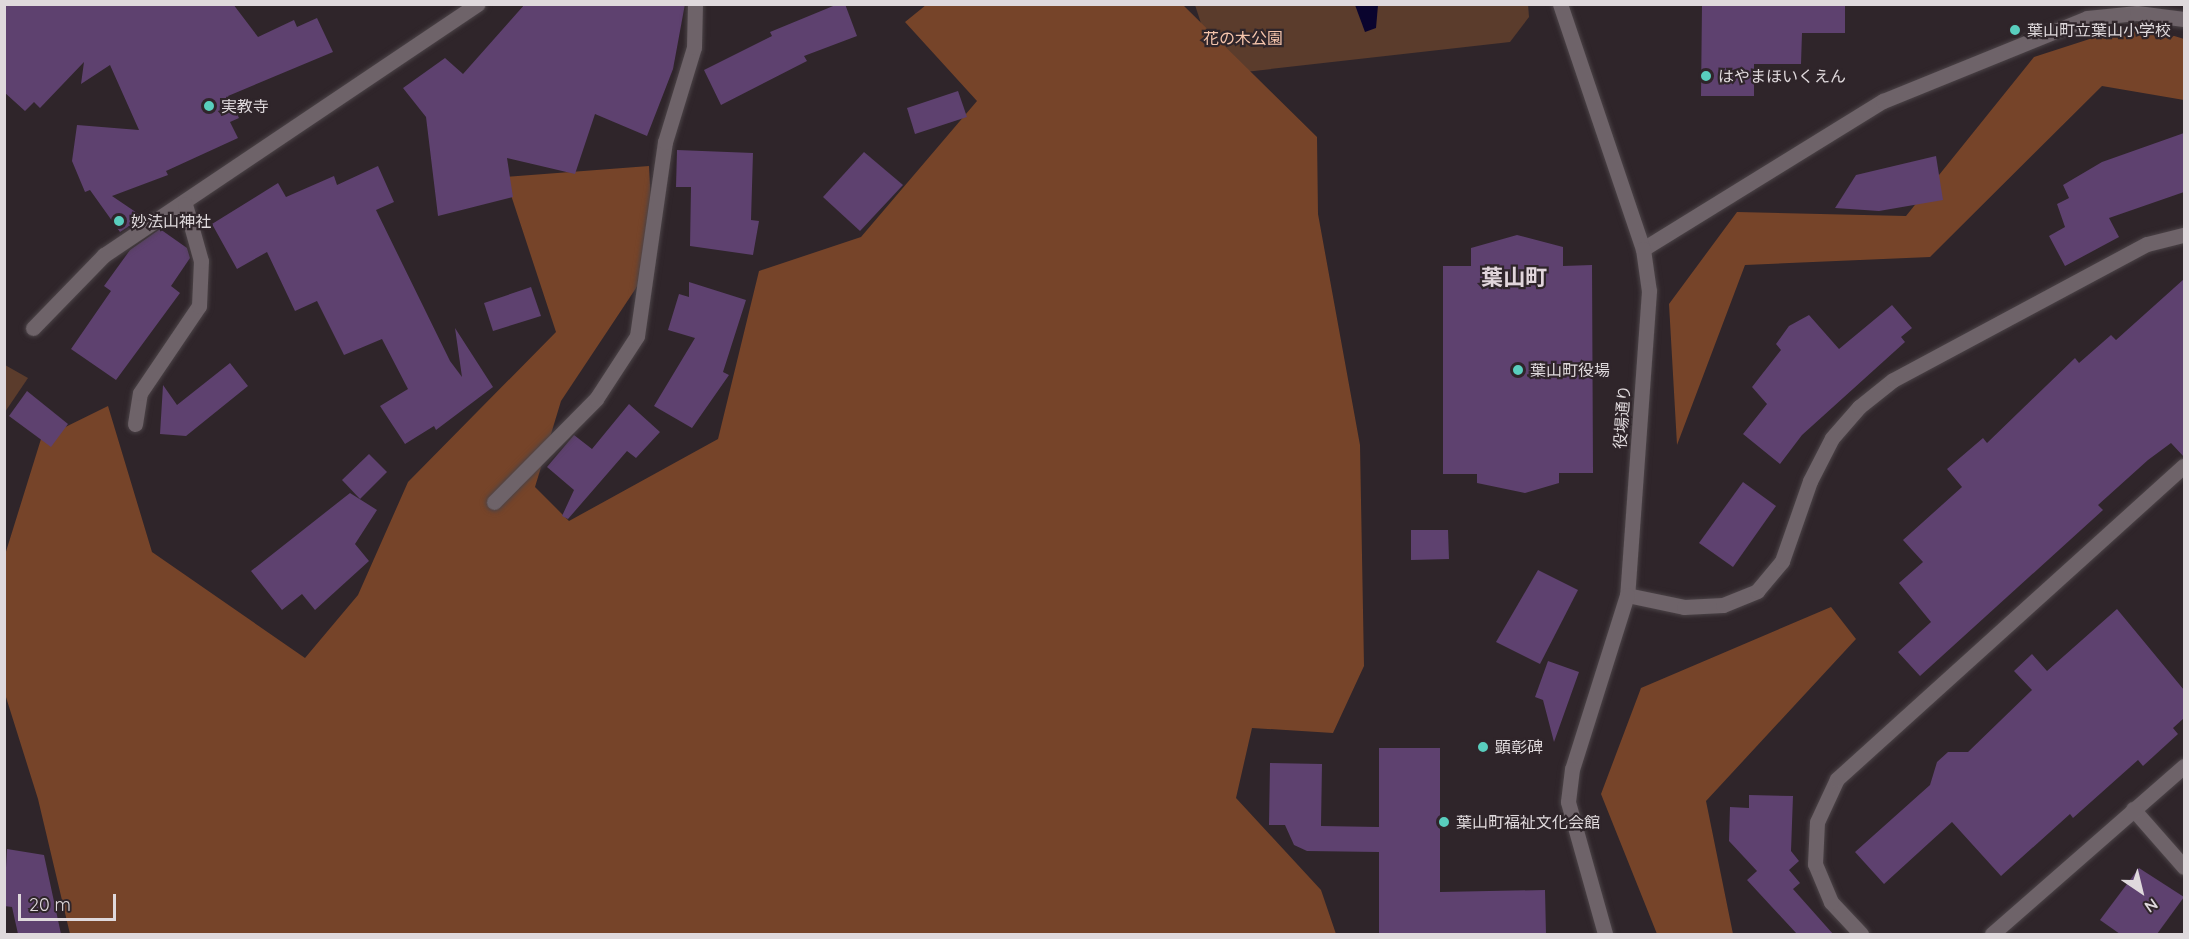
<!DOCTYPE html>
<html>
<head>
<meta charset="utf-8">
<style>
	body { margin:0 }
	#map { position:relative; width:2189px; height:939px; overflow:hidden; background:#2f252a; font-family:Quicksand,"Noto Sans JP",sans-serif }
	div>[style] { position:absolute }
	.green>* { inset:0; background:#5b3c2c }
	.forest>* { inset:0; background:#764429 }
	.water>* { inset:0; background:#0a042e }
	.building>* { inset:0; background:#5e416f }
	.roads { filter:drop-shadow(0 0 2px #4b4347) drop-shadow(0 0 2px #4b4347) }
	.minor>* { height:15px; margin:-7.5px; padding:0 7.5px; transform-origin:7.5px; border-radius:7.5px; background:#6e6369 }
	.tertiary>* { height:15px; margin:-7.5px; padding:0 7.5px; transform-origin:7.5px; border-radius:7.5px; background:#6e6369 }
	.dots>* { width:16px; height:16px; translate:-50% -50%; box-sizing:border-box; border:3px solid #2f252a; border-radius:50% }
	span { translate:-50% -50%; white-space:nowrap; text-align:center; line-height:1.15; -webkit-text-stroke:4.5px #2f252a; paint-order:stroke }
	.poi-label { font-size:16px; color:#dfd9dc }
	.left { translate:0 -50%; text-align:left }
	.park-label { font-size:16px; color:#f5c4ab }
	.street-label { font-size:16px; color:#dfd9dc }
	.district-label { font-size:22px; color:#e1d5db; font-weight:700 }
	.frame { position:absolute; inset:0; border:6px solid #dfd9dc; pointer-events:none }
	.north { position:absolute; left:2111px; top:861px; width:60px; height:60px; -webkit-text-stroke:4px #2f252a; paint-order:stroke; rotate:145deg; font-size:16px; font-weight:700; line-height:24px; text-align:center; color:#dfd9dc }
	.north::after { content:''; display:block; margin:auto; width:21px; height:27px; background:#dfd9dc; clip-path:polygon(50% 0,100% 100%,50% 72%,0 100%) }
	.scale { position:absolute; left:18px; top:894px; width:98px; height:27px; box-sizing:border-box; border:3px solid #dfd9dc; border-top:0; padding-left:8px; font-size:18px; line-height:21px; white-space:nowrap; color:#dfd9dc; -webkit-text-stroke:4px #2f252a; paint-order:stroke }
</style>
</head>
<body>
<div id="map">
	<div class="green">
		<i style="clip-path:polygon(1528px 4px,1529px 17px,1510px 42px,1218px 75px,1195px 5px)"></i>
		<i style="clip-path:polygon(5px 365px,28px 378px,5px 412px)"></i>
	</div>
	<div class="forest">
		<i style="clip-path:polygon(926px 5px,1183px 5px,1317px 137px,1318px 214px,1360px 445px,1364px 666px,1333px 733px,1252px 728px,1236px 798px,1321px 890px,1336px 934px,70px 934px,38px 799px,5px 694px,4px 558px,41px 439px,108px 406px,152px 552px,305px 658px,358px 595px,408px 482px,556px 332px,505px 177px,649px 166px,654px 261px,561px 401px,535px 487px,569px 521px,718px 439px,759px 271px,861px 237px,977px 101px,905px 22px)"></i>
		<i style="clip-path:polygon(2136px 24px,2184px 39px,2184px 100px,2102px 86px,1930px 257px,1745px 265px,1677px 445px,1669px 304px,1737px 212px,1906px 216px,2034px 57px)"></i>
		<i style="clip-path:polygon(1831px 607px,1856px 639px,1706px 801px,1733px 934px,1657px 934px,1601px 794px,1641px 688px)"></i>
	</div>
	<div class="water">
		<i style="clip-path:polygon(1355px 5px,1378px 5px,1376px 28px,1365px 32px)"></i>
	</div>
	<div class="building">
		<i style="clip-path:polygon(4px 4px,233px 4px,258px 37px,294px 20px,297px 27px,317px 18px,333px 52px,228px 96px,239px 118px,230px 122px,238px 138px,166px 171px,168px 175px,112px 196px,143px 217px,120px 232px,90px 190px,85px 192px,72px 161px,77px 125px,139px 130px,110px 65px,81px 84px,84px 62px,40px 108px,34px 102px,25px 111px,4px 92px)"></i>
		<i style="clip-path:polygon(525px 4px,685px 4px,673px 69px,647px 136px,595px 114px,575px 174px,507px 158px,513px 197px,438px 216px,426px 117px,403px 88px,445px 58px,463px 74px)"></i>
		<i style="clip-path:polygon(838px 4px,845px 4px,857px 36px,804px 56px,807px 61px,721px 105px,704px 70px,772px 36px,770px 32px)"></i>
		<i style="clip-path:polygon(1702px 4px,1845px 4px,1845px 33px,1802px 33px,1801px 64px,1754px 64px,1754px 96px,1701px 96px)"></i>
		<i style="clip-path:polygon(958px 91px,967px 117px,915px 134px,907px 108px)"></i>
		<i style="clip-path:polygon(2184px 133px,2184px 192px,2109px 218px,2119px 237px,2065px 266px,2049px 236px,2065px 227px,2057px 204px,2069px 198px,2063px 185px,2102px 162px)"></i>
		<i style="clip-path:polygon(677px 150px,753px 153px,751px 220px,759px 221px,753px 255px,690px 246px,691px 187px,676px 187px)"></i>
		<i style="clip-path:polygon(864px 152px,903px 185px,860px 231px,823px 197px)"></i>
		<i style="clip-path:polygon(1936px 156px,1943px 200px,1879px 211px,1835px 208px,1856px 175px)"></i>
		<i style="clip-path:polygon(378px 166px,394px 202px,376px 210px,450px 361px,462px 377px,455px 328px,493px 387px,436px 430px,434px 426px,405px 444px,380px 406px,408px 389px,382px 339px,344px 355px,317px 301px,295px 311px,267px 252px,237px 269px,212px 224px,278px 183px,286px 197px,334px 176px,337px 185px)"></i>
		<i style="clip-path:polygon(160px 229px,187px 248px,190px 258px,171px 286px,180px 293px,116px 380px,71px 349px,111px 291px,104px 286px,130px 250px)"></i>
		<i style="clip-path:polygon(1517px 235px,1563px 247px,1563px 266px,1592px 265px,1593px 473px,1559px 473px,1559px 483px,1525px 493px,1477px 483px,1477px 474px,1443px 474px,1443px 266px,1471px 266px,1471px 248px)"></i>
		<i style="clip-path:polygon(2184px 279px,2184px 457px,2171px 443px,2148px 460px,2098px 505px,2103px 510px,1920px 676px,1898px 652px,1931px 622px,1899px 583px,1923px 562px,1903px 540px,1962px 487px,1947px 469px,1983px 438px,1987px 443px,2075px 358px,2079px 363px,2111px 335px,2116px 340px)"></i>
		<i style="clip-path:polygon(689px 282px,746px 300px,723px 372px,729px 375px,692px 428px,654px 406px,695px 338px,668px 330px,679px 294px,689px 297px)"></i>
		<i style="clip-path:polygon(531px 287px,541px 316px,493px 331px,484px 303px)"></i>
		<i style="clip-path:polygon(1892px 305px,1912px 328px,1901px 337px,1905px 342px,1802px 435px,1780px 464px,1743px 434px,1767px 404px,1752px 387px,1781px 350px,1776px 344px,1789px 326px,1809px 315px,1839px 349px)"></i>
		<i style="clip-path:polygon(230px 363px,248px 386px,186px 436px,160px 434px,163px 385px,177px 405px)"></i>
		<i style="clip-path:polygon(27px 391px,68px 424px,51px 447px,9px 416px)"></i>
		<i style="clip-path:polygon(629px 404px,660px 432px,636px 458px,627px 451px,568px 519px,562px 516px,574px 490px,547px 467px,574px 435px,592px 449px)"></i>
		<i style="clip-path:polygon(369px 454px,387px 472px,360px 499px,342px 480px)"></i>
		<i style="clip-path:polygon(1743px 482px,1776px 506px,1733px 567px,1699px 543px)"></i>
		<i style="clip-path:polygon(350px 493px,377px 510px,355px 544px,369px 561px,315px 610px,302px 594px,282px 610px,251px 571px)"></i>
		<i style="clip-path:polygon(1411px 530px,1448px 530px,1449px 559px,1411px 560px)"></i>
		<i style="clip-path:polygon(1538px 570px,1578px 590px,1540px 664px,1496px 642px)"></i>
		<i style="clip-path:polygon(2117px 609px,2184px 690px,2184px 718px,2173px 728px,2178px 734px,2143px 766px,2138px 760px,2073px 818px,2070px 814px,2001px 876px,1952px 822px,1884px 884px,1855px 852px,1930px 785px,1937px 762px,1948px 752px,1968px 752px,2032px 690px,2014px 671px,2032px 654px,2047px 671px)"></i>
		<i style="clip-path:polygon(1548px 661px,1579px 672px,1554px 742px,1543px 700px,1535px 697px)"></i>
		<i style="clip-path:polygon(1379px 748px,1440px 748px,1440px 892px,1545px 890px,1546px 934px,1379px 934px,1379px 852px,1307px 851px,1294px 845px,1285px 825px,1269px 825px,1270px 763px,1322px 764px,1321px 826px,1379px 827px)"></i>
		<i style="clip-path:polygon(1749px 795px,1793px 796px,1791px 851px,1799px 861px,1789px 870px,1800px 883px,1793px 889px,1833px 934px,1797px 934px,1747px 880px,1757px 871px,1729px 841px,1730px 807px,1749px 808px)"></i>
		<i style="clip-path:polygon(7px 849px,44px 855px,61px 934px,18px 934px,12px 907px,4px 906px)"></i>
		<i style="clip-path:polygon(2139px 868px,2184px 897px,2157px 934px,2120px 934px,2100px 920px)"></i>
	</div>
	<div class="roads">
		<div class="minor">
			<i style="left:1643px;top:249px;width:282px;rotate:-31.7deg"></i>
			<i style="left:1883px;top:101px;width:220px;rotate:-22.1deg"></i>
			<i style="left:2087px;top:18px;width:50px;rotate:-5.7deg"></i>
			<i style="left:2137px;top:13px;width:47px;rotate:7.3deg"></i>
			<i style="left:33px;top:328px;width:102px;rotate:-45.8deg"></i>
			<i style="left:104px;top:255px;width:450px;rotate:-33.9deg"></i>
			<i style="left:135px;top:424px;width:31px;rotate:-81deg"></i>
			<i style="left:140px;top:393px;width:105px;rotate:-55.9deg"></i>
			<i style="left:199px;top:306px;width:45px;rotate:-87.5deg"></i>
			<i style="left:201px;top:261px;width:59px;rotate:-105.7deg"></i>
			<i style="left:494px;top:502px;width:145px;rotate:-45.3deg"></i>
			<i style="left:596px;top:399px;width:75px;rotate:-56.9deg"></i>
			<i style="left:637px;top:336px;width:196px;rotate:-81.8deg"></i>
			<i style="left:665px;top:142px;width:99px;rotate:-73deg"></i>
			<i style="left:694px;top:47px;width:43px;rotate:-88.7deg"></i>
			<i style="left:1627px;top:595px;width:58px;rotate:11.9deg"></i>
			<i style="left:1684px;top:607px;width:39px;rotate:-3deg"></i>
			<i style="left:1723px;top:605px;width:37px;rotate:-22deg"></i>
			<i style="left:1757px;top:591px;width:39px;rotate:-50deg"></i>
			<i style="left:1782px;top:561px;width:85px;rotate:-70.7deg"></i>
			<i style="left:1810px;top:481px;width:48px;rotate:-62.9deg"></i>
			<i style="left:1832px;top:438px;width:41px;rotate:-48.9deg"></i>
			<i style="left:1859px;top:407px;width:43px;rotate:-38.5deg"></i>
			<i style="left:1893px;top:380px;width:288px;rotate:-28.2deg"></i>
			<i style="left:2147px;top:244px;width:38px;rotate:-14deg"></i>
			<i style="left:2133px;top:809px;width:77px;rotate:48.7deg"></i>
			<i style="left:1861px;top:934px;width:44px;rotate:-133.2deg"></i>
			<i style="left:1831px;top:902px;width:41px;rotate:-112.8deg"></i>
			<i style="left:1815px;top:864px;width:42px;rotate:-87.3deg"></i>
			<i style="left:1817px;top:822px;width:47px;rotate:-65.1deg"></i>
			<i style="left:1837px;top:779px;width:467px;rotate:-42.1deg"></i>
			<i style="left:1992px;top:934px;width:255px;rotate:-41.2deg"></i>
		</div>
		<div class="tertiary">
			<i style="left:1560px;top:4px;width:259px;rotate:71.3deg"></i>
			<i style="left:1643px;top:249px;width:42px;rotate:81.9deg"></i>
			<i style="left:1649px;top:291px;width:305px;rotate:94.1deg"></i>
			<i style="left:1627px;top:595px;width:182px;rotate:107.5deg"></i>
			<i style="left:1572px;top:769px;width:33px;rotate:97deg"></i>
			<i style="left:1568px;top:802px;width:137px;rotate:74.3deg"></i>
		</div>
	</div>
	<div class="dots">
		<i style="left:2015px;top:30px;background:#59cebe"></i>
		<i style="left:1706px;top:76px;background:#59cebe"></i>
		<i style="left:209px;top:106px;background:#59cebe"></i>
		<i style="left:119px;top:221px;background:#59cebe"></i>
		<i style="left:1518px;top:370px;background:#59cebe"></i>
		<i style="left:1483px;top:747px;background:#59cebe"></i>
		<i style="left:1444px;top:822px;background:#59cebe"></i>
	</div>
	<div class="poi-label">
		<span class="left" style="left:2027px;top:30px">葉山町立葉山小学校</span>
		<span class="left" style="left:1718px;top:76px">はやまほいくえん</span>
		<span class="left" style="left:221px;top:106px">実教寺</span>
		<span class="left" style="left:131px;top:221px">妙法山神社</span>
		<span class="left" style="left:1530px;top:370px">葉山町役場</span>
		<span class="left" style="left:1495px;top:747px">顕彰碑</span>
		<span class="left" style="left:1456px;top:822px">葉山町福祉文化会館</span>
	</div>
	<div class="park-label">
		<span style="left:1243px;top:38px">花の木公園</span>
	</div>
	<div class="street-label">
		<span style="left:1622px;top:417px;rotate:-86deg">役場通り</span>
	</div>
	<div class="district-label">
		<span style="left:1514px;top:278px">葉山町</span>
	</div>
	<div class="frame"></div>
	<div class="north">N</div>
	<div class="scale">20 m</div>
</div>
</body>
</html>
